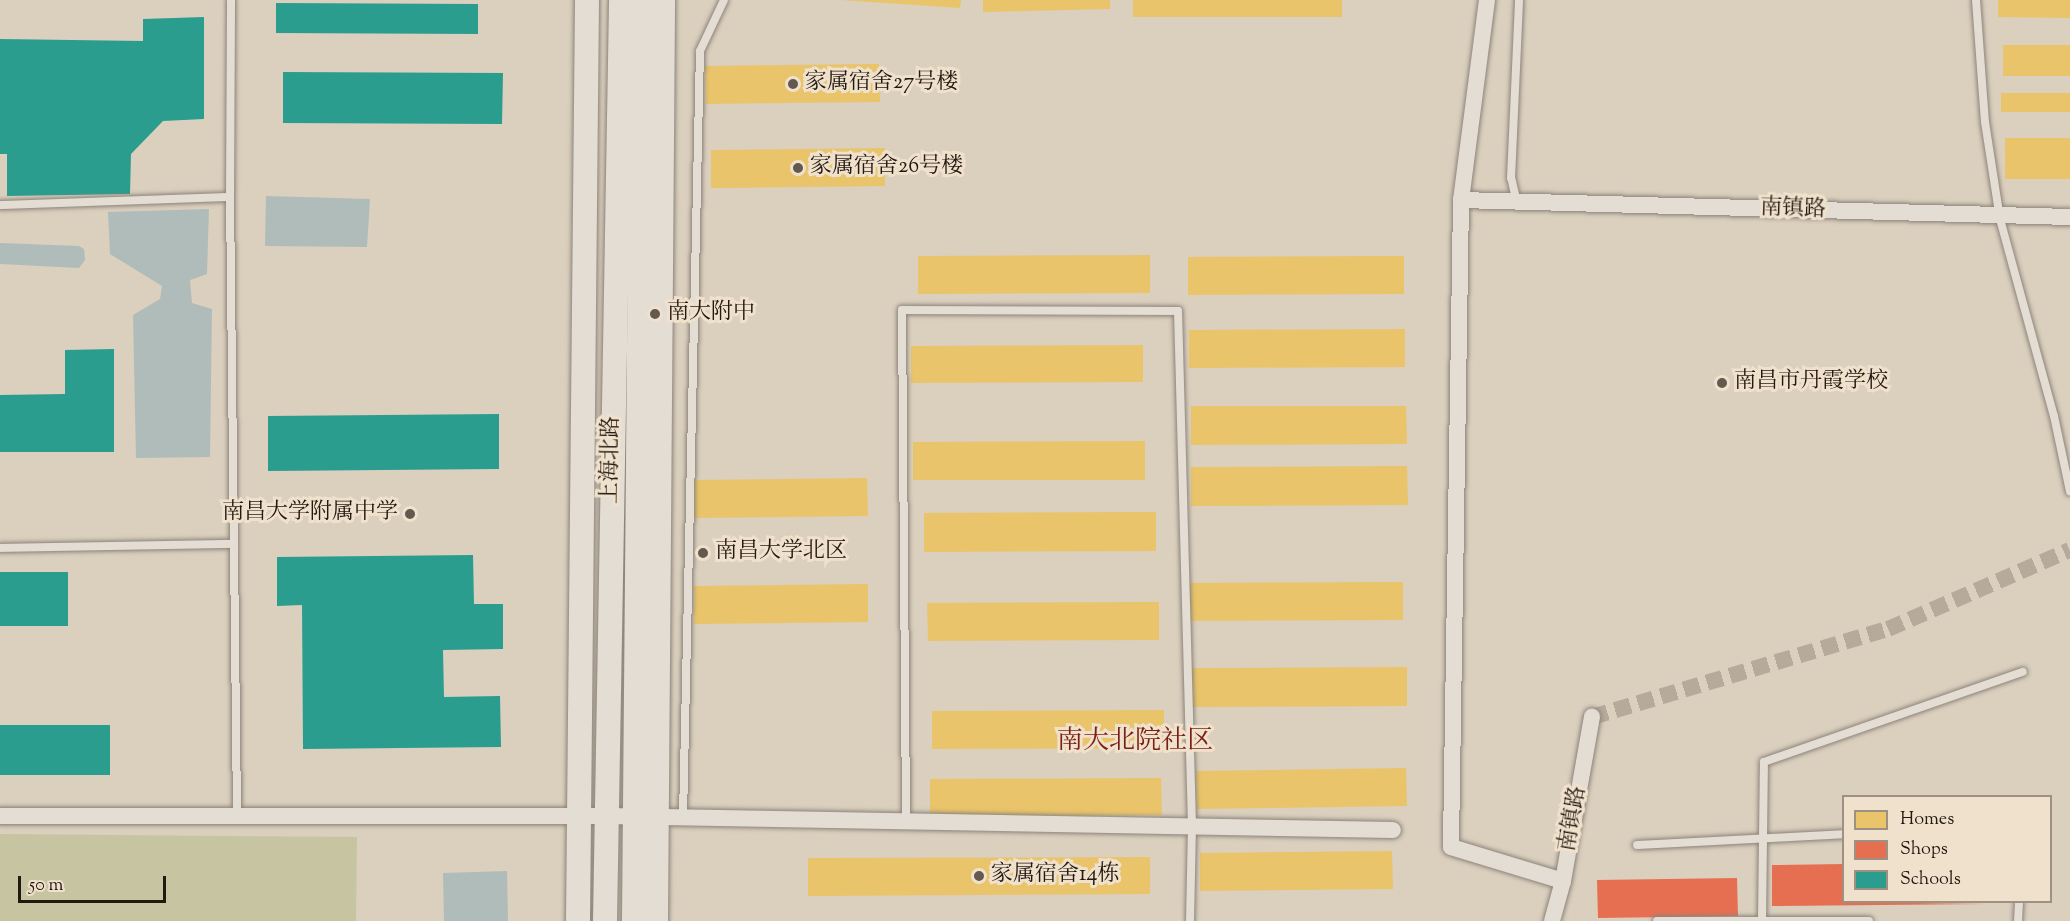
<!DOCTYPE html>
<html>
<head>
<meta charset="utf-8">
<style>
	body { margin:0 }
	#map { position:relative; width:2070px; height:921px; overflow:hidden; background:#dbcfbe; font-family:"Sorts Mill Goudy","Noto Serif SC",serif }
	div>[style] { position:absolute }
	.green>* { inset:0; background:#c7c4a2 }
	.water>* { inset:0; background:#b0bcba }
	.homes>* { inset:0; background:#e9c46a }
	.shops>* { inset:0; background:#e76f51 }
	.schools>* { inset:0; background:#2a9d8f }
	.street-tunnel>* { height:16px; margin-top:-8px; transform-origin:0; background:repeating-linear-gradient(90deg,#b6ab9b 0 16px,transparent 0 24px) }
	.roads { filter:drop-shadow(0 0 2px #8c847a) drop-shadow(0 0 2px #8c847a) }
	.lane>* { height:8px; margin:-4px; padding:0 4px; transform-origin:4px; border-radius:4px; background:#e3ddd4 }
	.street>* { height:16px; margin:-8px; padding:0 8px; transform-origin:8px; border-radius:8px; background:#e3ddd4 }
	.secondary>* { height:24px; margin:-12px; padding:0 12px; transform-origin:12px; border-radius:12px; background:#e3ddd4 }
	.dots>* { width:16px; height:16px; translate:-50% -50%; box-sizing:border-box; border:3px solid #f0e1cc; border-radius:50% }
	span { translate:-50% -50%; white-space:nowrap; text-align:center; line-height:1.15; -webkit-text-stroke:6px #f0e1cc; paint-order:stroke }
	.poi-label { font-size:22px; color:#221911 }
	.left { translate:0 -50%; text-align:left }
	.right { translate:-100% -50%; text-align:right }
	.street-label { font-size:22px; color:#221911 }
	.quarter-label { font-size:26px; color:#7a1f14 }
	.legend { position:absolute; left:1842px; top:795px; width:210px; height:108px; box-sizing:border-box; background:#f0e1cc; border:2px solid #9e9181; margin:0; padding:8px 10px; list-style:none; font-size:18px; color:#221911 }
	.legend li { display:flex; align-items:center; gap:12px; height:30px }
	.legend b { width:30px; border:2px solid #9e9181 }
	.scale { position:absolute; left:18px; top:876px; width:148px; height:27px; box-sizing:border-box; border:3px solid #221911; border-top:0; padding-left:8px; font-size:18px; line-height:21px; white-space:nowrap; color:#221911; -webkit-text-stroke:4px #f0e1cc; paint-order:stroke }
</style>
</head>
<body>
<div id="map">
	<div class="green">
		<i style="clip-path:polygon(0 834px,357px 837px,356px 921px,0 921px)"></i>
	</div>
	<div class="water">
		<i style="clip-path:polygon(266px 196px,370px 199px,367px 247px,265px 246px)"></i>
		<i style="clip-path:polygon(209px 209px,207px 274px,190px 280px,192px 303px,212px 309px,210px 457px,136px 458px,133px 315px,160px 299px,162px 286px,110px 254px,108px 212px)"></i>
		<i style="clip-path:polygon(0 243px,79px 246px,84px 249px,85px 260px,79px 268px,0 264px)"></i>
		<i style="clip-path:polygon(507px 871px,508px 921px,444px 921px,443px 873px)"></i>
	</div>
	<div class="homes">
		<i style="clip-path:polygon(841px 0,961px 0,960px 8px)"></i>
		<i style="clip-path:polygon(983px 0,1110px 0,1110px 9px,983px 12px)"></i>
		<i style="clip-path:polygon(1133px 0,1342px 0,1342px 17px,1133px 17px)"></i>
		<i style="clip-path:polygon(1998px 0,2070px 0,2070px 18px,1998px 17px)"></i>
		<i style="clip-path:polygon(2003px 45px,2070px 45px,2070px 76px,2003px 76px)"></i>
		<i style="clip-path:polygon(879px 64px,880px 102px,706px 104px,705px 66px)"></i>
		<i style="clip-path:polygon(2001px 93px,2070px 93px,2070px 112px,2001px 112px)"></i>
		<i style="clip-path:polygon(2005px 138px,2070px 138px,2070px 179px,2005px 179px)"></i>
		<i style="clip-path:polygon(885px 148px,885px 186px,711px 188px,711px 150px)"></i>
		<i style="clip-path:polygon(1150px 255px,1150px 293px,918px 294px,918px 256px)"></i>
		<i style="clip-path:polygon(1404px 256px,1404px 294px,1188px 295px,1188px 257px)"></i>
		<i style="clip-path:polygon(1405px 329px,1405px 367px,1189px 368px,1189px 330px)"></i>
		<i style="clip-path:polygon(1143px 345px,1143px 382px,911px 383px,911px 346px)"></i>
		<i style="clip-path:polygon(1191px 406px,1406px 406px,1407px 444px,1191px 445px)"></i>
		<i style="clip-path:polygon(1145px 441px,1145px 480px,913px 480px,913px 442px)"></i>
		<i style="clip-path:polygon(1407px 466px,1408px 505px,1191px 506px,1191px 467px)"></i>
		<i style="clip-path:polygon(867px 478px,868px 516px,694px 518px,693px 480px)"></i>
		<i style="clip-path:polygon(1156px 512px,1156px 551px,924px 552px,924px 513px)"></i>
		<i style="clip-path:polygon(1403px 582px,1403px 620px,1188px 621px,1187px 583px)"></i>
		<i style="clip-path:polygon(868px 584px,868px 622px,694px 624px,694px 586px)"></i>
		<i style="clip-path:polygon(1159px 602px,1159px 640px,928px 641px,927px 603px)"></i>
		<i style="clip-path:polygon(1407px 667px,1407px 706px,1191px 707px,1191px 668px)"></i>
		<i style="clip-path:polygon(1164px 710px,1164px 748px,932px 749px,932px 711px)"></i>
		<i style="clip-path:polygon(1406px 768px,1407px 806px,1197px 809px,1196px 771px)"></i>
		<i style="clip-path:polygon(1161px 778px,1162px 815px,930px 816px,930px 779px)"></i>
		<i style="clip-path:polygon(1392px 851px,1393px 889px,1200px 891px,1200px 853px)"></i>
		<i style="clip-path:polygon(1150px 857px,1150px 894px,808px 896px,808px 858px)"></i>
	</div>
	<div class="shops">
		<i style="clip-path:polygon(1844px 864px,1844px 902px,1986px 904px,1772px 906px,1772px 865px)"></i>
		<i style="clip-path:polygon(1737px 878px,1738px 916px,1598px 918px,1597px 880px)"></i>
	</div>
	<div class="schools">
		<i style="clip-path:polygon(276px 3px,478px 4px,478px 34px,276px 33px)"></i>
		<i style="clip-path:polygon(204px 17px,204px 119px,163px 121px,131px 154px,130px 194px,7px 196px,7px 154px,0 154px,0 39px,143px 41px,143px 19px)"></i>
		<i style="clip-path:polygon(283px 72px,503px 73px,502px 124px,283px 123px)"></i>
		<i style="clip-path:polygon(114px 349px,114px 452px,0 452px,0 395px,65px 394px,65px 350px)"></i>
		<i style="clip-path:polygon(499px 414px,499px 469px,268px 471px,268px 416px)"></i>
		<i style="clip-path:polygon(473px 555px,474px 604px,503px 604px,503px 649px,443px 650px,444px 697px,500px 696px,501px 747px,303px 749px,302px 605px,277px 606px,277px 557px)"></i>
		<i style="clip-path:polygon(0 572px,68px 572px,68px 626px,0 626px)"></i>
		<i style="clip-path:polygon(0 725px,110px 725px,110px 775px,0 775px)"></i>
	</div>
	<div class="street-tunnel">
		<i style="left:1592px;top:717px;width:309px;rotate:-16.6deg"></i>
		<i style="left:1888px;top:629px;width:198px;rotate:-23.5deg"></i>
	</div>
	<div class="roads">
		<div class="lane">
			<i style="left:1976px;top:0;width:122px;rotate:85.8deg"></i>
			<i style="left:1985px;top:122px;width:98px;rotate:81.2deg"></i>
			<i style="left:2000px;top:219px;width:204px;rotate:74.7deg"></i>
			<i style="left:2054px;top:416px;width:77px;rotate:78deg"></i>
			<i style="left:230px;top:197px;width:197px;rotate:-89.7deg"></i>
			<i style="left:1517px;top:203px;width:26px;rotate:-103deg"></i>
			<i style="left:1511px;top:178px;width:178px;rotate:-87.4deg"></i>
			<i style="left:0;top:205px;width:230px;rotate:-2deg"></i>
			<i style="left:230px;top:197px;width:621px;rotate:89.35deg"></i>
			<i style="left:0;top:548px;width:234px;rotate:-1deg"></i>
			<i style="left:683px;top:817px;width:766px;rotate:-88.73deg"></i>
			<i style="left:700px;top:51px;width:56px;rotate:-64.8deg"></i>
			<i style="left:906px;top:820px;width:510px;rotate:-90.45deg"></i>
			<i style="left:902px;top:310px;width:276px;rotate:0.2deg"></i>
			<i style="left:1178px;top:311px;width:515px;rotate:88.44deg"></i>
			<i style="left:1192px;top:826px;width:95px;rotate:91.2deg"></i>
			<i style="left:1637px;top:845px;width:207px;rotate:-3deg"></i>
			<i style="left:1657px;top:921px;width:212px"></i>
			<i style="left:1762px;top:921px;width:159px;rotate:-89.3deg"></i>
			<i style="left:1764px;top:762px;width:274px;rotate:-19.2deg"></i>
			<i style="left:2018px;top:921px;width:19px;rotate:-87deg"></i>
		</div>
		<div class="street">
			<i style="left:1487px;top:0;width:202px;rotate:97.4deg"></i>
			<i style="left:1461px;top:200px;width:647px;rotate:90.89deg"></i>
			<i style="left:1451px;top:847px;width:117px;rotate:16.9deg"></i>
			<i style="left:1461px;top:200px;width:609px;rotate:1.6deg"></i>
			<i style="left:0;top:816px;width:606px"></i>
			<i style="left:606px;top:816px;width:787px;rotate:1.02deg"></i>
			<i style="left:1552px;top:921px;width:41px;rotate:-74.6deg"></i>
			<i style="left:1563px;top:881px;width:167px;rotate:-80deg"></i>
		</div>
		<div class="secondary">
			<i style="left:578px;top:921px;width:921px;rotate:-89.44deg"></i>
			<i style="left:605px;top:921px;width:921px;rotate:-89deg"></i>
			<i style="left:634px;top:921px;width:921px;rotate:-89.5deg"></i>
			<i style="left:656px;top:921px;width:921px;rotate:-89.56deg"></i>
		</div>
	</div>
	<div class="dots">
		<i style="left:793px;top:84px;background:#63594e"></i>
		<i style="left:798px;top:168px;background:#63594e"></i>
		<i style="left:655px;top:314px;background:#63594e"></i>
		<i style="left:1722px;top:383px;background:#63594e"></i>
		<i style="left:410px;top:514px;background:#63594e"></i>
		<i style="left:703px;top:553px;background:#63594e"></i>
		<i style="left:979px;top:876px;background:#63594e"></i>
	</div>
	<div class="poi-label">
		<span class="left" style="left:805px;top:84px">家属宿舍27号楼</span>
		<span class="left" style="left:810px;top:168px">家属宿舍26号楼</span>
		<span class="left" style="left:667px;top:314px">南大附中</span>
		<span class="left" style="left:1734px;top:383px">南昌市丹霞学校</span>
		<span class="right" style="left:398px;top:514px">南昌大学附属中学</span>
		<span class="left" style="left:715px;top:553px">南昌大学北区</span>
		<span class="left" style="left:991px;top:876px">家属宿舍14栋</span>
	</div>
	<div class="street-label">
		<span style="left:1793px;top:210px;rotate:2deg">南镇路</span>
		<span style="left:612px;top:460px;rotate:-89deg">上海北路</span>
		<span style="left:1574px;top:819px;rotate:-80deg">南镇路</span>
	</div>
	<div class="quarter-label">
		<span style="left:1135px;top:742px">南大北院社区</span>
	</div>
	<ul class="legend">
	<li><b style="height:16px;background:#e9c46a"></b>Homes</li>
	<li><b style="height:16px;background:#e76f51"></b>Shops</li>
	<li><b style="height:16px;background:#2a9d8f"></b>Schools</li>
	</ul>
	<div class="scale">50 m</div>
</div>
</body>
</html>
